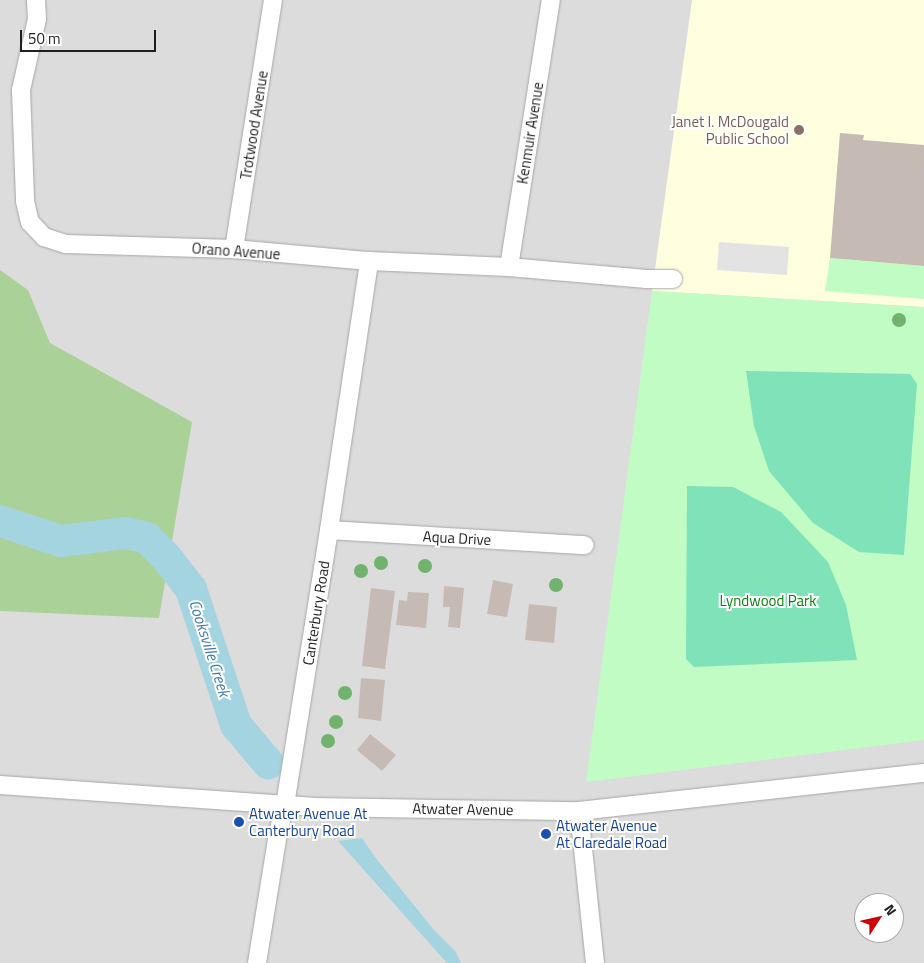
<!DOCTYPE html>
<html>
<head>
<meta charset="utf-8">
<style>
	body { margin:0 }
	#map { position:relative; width:924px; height:963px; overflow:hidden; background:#f0ece5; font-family:"Titillium Web",sans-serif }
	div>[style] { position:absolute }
	.residential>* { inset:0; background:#dddcdc }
	.education>* { inset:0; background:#fffedf }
	.forest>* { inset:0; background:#aad197 }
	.park>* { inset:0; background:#c0fcc3 }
	.pitch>* { inset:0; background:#7fe2b9 }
	.parking>* { inset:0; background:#e3e3e3 }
	.water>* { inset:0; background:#a3d4e0 }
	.river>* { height:32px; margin:-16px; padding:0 16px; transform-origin:16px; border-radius:16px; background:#a3d4e0 }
	.building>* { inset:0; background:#c5bbb4 }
	.roads { filter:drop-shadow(0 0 1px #a6a6a6) drop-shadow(0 0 1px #a6a6a6) }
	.minor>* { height:18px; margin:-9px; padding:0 9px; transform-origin:9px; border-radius:9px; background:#fff }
	.trees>* { width:14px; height:14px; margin:-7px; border-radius:50%; background:#70b26e }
	.dots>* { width:14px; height:14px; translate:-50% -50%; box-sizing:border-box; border:2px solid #fff; border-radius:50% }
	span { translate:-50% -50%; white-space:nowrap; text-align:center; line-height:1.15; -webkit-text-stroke:4px #fff; paint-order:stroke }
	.education-label { font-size:15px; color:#785e54 }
	.right { translate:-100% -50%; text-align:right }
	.street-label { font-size:15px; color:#1f1f1f }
	.park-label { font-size:15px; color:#07830d }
	.transit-label { font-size:15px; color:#164399 }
	.left { translate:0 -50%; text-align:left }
	.water-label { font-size:16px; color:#447aab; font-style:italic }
	.north { position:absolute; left:854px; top:893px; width:50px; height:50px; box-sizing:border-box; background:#fff; border:1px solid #a5a5a5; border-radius:50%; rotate:55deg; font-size:14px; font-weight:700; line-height:20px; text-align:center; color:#1f1f1f }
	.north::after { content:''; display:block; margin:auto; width:18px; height:22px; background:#ce0007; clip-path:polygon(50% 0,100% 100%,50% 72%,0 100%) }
	.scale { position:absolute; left:20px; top:30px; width:136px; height:22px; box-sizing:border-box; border:2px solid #1f1f1f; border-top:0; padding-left:6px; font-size:15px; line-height:18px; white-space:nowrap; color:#1f1f1f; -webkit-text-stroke:4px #fff; paint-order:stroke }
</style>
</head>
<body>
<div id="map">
	<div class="residential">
		<i style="clip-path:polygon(evenodd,0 0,924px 0,924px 963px,0 963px,0 0,864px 903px,894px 903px,894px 933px,864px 933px,864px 903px)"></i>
	</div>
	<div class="education">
		<i style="clip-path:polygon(692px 0,924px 0,924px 307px,652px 291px)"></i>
	</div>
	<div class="forest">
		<i style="clip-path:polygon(0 270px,28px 290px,50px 343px,192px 422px,159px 618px,0 611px)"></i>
	</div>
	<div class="park">
		<i style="clip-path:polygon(830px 258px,924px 266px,924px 299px,825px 291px)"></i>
		<i style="clip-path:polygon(652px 291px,924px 307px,924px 740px,586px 782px)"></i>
	</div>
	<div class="pitch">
		<i style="clip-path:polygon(746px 371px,910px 374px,917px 384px,904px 555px,859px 552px,813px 523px,769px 471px,754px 426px)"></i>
		<i style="clip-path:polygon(687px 486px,733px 487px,781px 512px,828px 562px,846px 605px,857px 660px,694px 667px,686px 659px)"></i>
	</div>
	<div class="parking">
		<i style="clip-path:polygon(719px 242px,789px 247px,787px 275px,717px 270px)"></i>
	</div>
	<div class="water">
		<i style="clip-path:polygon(362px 838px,375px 857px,434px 930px,455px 951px,461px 963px,447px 963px,338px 841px)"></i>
	</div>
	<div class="river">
		<i style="left:0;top:521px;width:64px;rotate:18.2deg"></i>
		<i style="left:61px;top:541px;width:65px;rotate:-7deg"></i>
		<i style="left:126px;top:533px;width:22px;rotate:13deg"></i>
		<i style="left:147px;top:538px;width:27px;rotate:45deg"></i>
		<i style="left:166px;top:557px;width:41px;rotate:52deg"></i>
		<i style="left:191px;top:589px;width:143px;rotate:71.7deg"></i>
		<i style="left:236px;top:725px;width:50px;rotate:49.9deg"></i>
	</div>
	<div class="building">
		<i style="clip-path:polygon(840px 133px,864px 135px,863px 140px,924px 145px,924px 266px,830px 258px)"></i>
		<i style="clip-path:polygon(493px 580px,513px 584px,507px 617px,487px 614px)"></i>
		<i style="clip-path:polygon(444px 586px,464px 588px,460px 628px,448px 627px,450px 607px,443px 607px)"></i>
		<i style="clip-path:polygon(371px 588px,395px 591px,385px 669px,362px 666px)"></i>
		<i style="clip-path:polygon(408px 592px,429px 593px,426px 628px,396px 625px,399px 600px,407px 601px)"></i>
		<i style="clip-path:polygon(529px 604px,557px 607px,554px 643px,525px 640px)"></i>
		<i style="clip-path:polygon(361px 678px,385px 680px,381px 721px,358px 718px)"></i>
		<i style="clip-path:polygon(370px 734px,396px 755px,382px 771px,357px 750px)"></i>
	</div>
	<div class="roads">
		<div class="minor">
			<i style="left:36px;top:0;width:19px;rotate:87deg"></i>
			<i style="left:37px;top:19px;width:73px;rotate:102.7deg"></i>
			<i style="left:21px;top:90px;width:111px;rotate:87.9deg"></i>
			<i style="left:25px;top:201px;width:22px;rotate:77deg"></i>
			<i style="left:30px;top:222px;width:21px;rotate:47deg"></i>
			<i style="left:44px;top:237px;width:23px;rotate:18deg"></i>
			<i style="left:66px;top:244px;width:168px;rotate:1.7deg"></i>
			<i style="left:234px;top:249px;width:136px;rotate:5.1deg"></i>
			<i style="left:369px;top:261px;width:140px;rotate:2.5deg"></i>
			<i style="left:509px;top:267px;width:138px;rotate:5deg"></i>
			<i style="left:646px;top:279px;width:27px"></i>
			<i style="left:234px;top:249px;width:252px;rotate:-81.1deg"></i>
			<i style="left:509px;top:267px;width:270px;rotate:-81.1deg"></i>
			<i style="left:329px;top:530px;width:256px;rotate:3.4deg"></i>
			<i style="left:0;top:785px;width:313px;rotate:4deg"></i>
			<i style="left:312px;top:807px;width:267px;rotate:0.9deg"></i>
			<i style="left:579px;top:811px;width:347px;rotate:-6.3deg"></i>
			<i style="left:579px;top:811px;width:153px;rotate:84deg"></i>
			<i style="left:257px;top:963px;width:132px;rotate:-80.8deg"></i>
			<i style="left:278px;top:833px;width:29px;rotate:-76deg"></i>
			<i style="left:285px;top:805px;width:278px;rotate:-80.9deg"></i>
			<i style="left:329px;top:530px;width:272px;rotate:-81.5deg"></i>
		</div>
	</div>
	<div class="trees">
		<i style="left:899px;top:320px"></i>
		<i style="left:381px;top:563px"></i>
		<i style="left:425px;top:566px"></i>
		<i style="left:361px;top:571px"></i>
		<i style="left:556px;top:585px"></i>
		<i style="left:345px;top:693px"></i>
		<i style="left:336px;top:722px"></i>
		<i style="left:328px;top:741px"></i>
	</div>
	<div class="dots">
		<i style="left:799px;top:130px;background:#8d6e63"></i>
		<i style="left:239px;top:822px;background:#1a4fb4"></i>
		<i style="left:546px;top:834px;background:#1a4fb4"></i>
	</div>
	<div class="education-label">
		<span class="right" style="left:789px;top:130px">Janet I. McDougald<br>Public School</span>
	</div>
	<div class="street-label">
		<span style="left:254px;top:125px;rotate:-81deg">Trotwood Avenue</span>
		<span style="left:530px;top:133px;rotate:-81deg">Kenmuir Avenue</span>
		<span style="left:236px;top:251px;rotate:4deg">Orano Avenue</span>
		<span style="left:457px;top:538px;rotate:3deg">Aqua Drive</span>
		<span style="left:316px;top:613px;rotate:-81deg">Canterbury Road</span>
		<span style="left:463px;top:809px;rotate:1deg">Atwater Avenue</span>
	</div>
	<div class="park-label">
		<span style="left:768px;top:601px">Lyndwood Park</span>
	</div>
	<div class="transit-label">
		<span class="left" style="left:249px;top:822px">Atwater Avenue At<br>Canterbury Road</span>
		<span class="left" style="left:556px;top:834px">Atwater Avenue<br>At Claredale Road</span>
	</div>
	<div class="water-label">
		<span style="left:210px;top:648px;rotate:72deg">Cooksville Creek</span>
	</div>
	<div class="north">N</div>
	<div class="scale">50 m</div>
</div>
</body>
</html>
